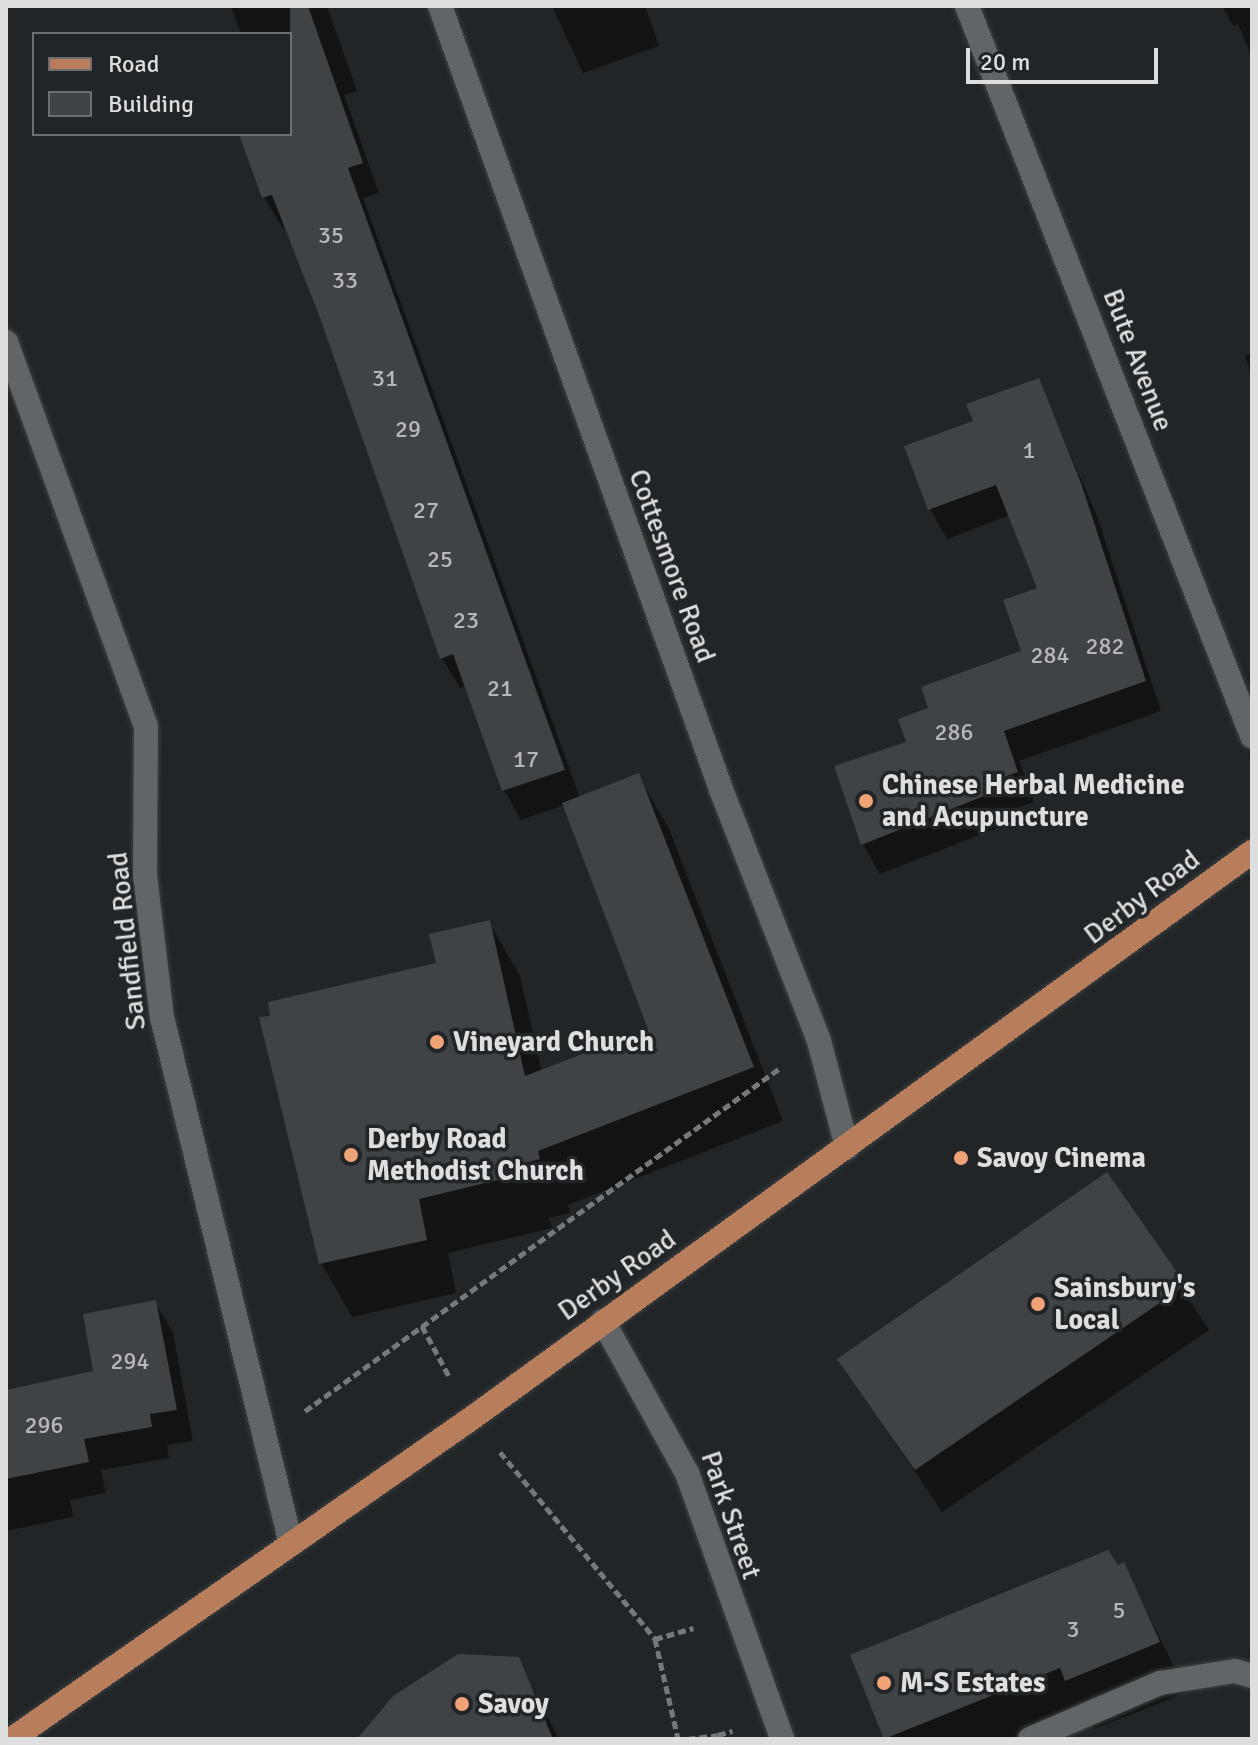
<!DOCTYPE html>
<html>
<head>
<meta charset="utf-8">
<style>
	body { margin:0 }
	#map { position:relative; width:1258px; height:1745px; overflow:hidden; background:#212527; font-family:Signika,sans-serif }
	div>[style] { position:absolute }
	.shadow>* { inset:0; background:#0007 }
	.building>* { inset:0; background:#404346 }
	.path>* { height:5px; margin-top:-2.5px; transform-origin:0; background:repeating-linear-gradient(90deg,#76797b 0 8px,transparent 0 12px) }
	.roads { filter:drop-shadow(0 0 2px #3d4042) drop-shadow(0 0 2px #3d4042) }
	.minor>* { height:24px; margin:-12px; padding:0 12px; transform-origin:12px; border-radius:12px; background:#616568 }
	.major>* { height:24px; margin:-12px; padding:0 12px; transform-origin:12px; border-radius:12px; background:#b87e5b }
	.dots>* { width:22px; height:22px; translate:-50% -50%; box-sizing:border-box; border:4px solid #212527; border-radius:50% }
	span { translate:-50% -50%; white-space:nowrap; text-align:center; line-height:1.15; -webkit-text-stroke:7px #212527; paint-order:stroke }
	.number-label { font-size:24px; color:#b5b7ba }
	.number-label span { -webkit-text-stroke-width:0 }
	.street-label { font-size:28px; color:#dcdee0 }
	.poi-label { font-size:28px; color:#dcdee0; font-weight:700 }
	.left { translate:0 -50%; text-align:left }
	.frame { position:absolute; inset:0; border:8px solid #dcdee0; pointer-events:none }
	.legend { position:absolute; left:32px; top:32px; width:260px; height:104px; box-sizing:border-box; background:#212527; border:2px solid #6c6f71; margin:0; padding:10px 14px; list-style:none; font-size:24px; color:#dcdee0 }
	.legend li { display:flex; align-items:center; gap:16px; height:40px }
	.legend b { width:40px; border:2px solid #6c6f71 }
	.scale { position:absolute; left:966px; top:48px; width:192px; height:36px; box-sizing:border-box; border:4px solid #dcdee0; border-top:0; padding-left:10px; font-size:24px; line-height:28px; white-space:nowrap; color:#dcdee0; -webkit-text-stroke:6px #212527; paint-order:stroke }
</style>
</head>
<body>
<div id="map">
	<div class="shadow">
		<i style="clip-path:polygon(231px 6px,327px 6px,357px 91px,344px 95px,379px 193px,363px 198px,580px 798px,638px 775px,669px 829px,783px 1121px,568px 1205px,570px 1213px,549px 1218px,552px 1228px,448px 1253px,456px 1293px,352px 1317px,321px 1263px,272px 1018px,438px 964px,489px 922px,520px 976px,542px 1072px,651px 1030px,565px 805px,521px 820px,504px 790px,467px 686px,460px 688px,442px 658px,321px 314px,286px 226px,282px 227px,264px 197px,241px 134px,290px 134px,290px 34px,241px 34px)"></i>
		<i style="clip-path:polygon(552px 6px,645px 6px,659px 46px,583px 73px)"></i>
		<i style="clip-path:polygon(1222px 6px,1252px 6px,1252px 58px,1238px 24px,1233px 26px)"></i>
		<i style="clip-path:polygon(1252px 354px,1252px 376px,1245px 356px)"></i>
		<i style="clip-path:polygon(1038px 380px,1097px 516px,1161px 711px,1019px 761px,1034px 802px,1006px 812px,1010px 823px,880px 874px,863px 844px,909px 744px,1023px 652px,1040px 589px,1010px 515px,947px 539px,930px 509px,975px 422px)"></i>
		<i style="clip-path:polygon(1106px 1174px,1209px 1330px,942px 1512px,840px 1359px)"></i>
		<i style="clip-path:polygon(155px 1302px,173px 1333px,193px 1441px,167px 1445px,169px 1458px,101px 1470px,106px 1493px,70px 1500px,73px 1517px,6px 1531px,6px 1392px,96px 1373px)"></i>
		<i style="clip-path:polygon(1123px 1565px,1187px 1692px,1095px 1729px,1089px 1718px,1036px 1739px,886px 1739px,852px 1656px)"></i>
		<i style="clip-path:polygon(517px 1659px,559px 1739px,356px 1739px,364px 1734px)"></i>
	</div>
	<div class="building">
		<i style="clip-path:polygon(290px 6px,308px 6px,363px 163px,348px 168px,565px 770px,502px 791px,453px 654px,440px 659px,319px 315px,272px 195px,262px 198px,239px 134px,290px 134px)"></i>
		<i style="clip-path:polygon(1039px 378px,1081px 483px,1146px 681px,1004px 731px,1018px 772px,991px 782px,994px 792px,861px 845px,834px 766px,906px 742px,898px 719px,928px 708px,921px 687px,1021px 651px,1003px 600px,1037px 588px,996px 485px,928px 510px,904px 446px,973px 421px,966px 404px)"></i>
		<i style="clip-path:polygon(639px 773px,754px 1067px,538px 1151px,540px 1159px,520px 1164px,522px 1174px,419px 1199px,427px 1240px,319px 1264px,259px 1017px,270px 1016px,268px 1002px,436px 963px,429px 934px,490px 920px,525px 1076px,648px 1029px,562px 803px)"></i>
		<i style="clip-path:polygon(1107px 1172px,1186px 1285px,915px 1470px,837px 1359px)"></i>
		<i style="clip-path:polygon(156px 1300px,177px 1410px,150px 1414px,152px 1427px,84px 1439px,89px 1462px,6px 1479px,6px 1390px,93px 1371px,83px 1314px)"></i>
		<i style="clip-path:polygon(1108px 1550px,1118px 1565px,1124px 1562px,1160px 1642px,1065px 1681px,1060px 1668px,884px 1739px,850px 1655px)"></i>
		<i style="clip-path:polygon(458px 1654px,519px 1657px,553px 1739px,357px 1739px,393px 1696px)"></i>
	</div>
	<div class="path">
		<i style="left:422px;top:1326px;width:59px;rotate:61.7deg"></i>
		<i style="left:305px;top:1411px;width:586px;rotate:-35.83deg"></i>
		<i style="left:500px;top:1452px;width:243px;rotate:50.3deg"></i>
		<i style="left:655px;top:1639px;width:40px;rotate:-16deg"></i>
		<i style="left:655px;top:1639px;width:103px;rotate:77deg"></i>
		<i style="left:718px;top:1735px;width:15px;rotate:-16deg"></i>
		<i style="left:687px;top:1739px;width:31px;rotate:-7deg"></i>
		<i style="left:718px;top:1735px;width:4px;rotate:76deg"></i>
	</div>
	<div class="roads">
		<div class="minor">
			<i style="left:440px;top:6px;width:835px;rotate:70.26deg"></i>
			<i style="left:722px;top:792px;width:267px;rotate:68.7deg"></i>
			<i style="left:819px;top:1041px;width:110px;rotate:75.2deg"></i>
			<i style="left:967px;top:6px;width:784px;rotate:68.67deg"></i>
			<i style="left:6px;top:342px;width:409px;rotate:70deg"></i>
			<i style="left:146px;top:726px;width:149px;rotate:90.4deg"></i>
			<i style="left:145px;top:875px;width:143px;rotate:83.2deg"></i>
			<i style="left:162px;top:1017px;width:543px;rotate:76.25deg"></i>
			<i style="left:603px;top:1321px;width:174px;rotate:61.1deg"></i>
			<i style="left:687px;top:1473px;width:282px;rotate:70.3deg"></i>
			<i style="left:1030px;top:1739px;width:142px;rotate:-23.3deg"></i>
			<i style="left:1160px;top:1683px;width:76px;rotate:-9.1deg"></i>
			<i style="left:1235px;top:1671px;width:18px;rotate:16deg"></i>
		</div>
		<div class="major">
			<i style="left:12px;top:1739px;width:561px;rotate:-34.91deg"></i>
			<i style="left:472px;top:1418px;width:964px;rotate:-35.97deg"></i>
		</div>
	</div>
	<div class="dots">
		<i style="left:866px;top:801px;background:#efa377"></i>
		<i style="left:437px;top:1042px;background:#efa377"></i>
		<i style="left:351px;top:1155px;background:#efa377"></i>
		<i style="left:961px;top:1158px;background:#efa377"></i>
		<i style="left:1038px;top:1304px;background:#efa377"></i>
		<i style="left:884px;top:1683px;background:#efa377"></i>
		<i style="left:462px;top:1704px;background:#efa377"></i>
	</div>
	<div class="number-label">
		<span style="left:331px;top:236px">35</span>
		<span style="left:345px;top:281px">33</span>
		<span style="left:385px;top:379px">31</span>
		<span style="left:408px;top:430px">29</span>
		<span style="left:1029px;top:451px">1</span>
		<span style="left:426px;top:511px">27</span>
		<span style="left:440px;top:560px">25</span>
		<span style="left:466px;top:621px">23</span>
		<span style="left:1105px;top:647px">282</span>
		<span style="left:1050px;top:656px">284</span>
		<span style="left:500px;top:689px">21</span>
		<span style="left:954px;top:733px">286</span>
		<span style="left:526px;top:760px">17</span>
		<span style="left:130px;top:1362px">294</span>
		<span style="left:44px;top:1426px">296</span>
		<span style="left:1119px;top:1611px">5</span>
		<span style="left:1073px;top:1630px">3</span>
	</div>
	<div class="street-label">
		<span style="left:1138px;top:360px;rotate:69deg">Bute Avenue</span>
		<span style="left:672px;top:566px;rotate:70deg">Cottesmore Road</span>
		<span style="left:1142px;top:897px;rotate:-37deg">Derby Road</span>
		<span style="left:127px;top:941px;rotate:-96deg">Sandfield Road</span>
		<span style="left:617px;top:1275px;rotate:-35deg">Derby Road</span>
		<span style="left:731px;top:1515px;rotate:71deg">Park Street</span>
	</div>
	<div class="poi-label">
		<span class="left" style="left:882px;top:801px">Chinese Herbal Medicine<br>and Acupuncture</span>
		<span class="left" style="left:453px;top:1042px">Vineyard Church</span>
		<span class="left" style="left:367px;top:1155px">Derby Road<br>Methodist Church</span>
		<span class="left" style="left:977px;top:1158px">Savoy Cinema</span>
		<span class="left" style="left:1054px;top:1304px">Sainsbury's<br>Local</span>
		<span class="left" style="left:900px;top:1683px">M-S Estates</span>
		<span class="left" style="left:478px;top:1704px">Savoy</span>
	</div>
	<div class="frame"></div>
	<ul class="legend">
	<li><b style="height:10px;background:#b87e5b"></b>Road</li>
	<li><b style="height:22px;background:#404346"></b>Building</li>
	</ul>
	<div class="scale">20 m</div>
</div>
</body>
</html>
